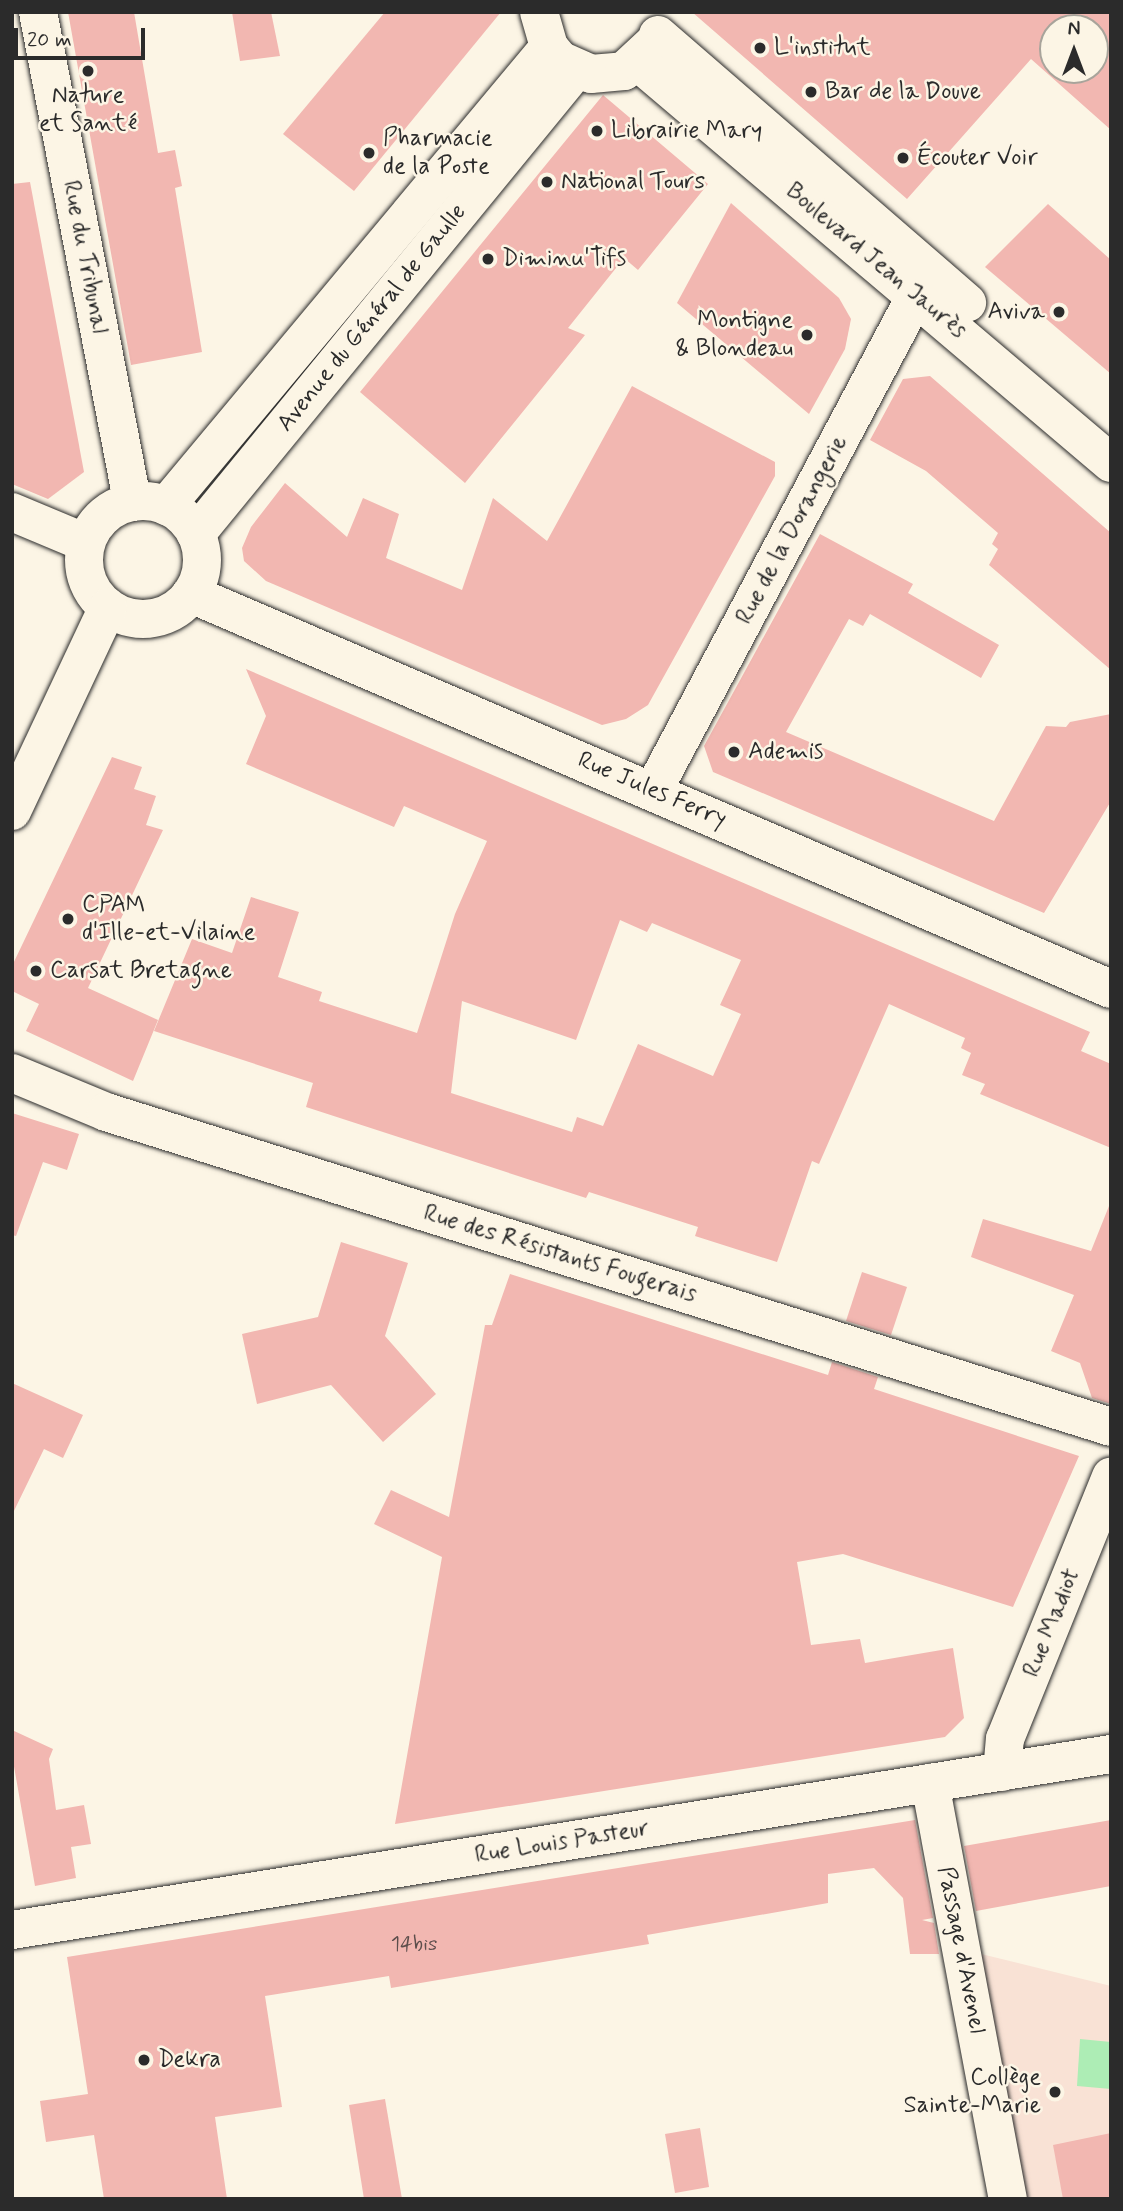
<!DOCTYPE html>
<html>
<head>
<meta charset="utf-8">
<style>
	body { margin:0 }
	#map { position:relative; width:1123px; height:2211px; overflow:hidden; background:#fcf5e5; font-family:Mynerve,sans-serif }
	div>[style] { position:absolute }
	.built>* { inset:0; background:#f9e2d5 }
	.green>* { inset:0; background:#adedb5 }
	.building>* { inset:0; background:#f2b7b1 }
	.roads { filter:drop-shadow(0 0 2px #2b2b2b) drop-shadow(0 0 2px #2b2b2b) }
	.minor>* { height:38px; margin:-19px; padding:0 19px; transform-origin:19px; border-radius:19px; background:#fcf5e5 }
	.major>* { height:38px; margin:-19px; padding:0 19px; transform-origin:19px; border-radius:19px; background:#fcf5e5 }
	.major>.ring { margin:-19px; padding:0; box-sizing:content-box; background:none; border:38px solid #fcf5e5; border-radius:50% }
	.dots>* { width:19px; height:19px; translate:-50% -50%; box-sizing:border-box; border:4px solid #fcf5e5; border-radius:50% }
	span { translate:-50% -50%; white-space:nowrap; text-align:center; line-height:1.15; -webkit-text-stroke:5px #fcf5e5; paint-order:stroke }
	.number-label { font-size:21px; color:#5d4e4c }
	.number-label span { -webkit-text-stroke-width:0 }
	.poi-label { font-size:24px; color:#2b2b2b }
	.left { translate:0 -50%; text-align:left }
	.right { translate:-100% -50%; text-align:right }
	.street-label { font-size:24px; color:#2b2b2b }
	.frame { position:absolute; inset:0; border:14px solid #2b2b2b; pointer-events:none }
	.north { position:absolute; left:1039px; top:14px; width:70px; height:70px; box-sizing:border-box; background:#fcf5e5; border:2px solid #a8a49b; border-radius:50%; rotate:0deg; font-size:19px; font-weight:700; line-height:28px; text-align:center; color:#2b2b2b }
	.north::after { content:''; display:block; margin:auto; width:24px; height:32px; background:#2b2b2b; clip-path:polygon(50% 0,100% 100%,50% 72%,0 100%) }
	.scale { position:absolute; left:14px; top:28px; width:131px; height:32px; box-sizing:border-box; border:4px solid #2b2b2b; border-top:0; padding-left:9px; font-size:21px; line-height:24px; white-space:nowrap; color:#2b2b2b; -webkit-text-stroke:5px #fcf5e5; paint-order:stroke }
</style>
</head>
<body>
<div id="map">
	<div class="built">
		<i style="clip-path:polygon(969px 1951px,1111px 1986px,1111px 2199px,1022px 2199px)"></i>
	</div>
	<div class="green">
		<i style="clip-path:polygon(1080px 2039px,1111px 2042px,1111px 2089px,1077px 2086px)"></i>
	</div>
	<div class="building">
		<i style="clip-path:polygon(68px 12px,134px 12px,158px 153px,175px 150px,182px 186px,175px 188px,202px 352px,131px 365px)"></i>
		<i style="clip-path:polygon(232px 12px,271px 12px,280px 56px,240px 61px)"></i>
		<i style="clip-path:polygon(385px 12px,501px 12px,354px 191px,283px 134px)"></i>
		<i style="clip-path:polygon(evenodd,692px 12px,1111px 12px,1111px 130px,1031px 59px,907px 199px,692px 12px,1053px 28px,1095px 28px,1095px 70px,1053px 70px,1053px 28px)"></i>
		<i style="clip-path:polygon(603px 95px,708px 184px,638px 270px,624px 258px,568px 328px,585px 335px,465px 483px,360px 392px)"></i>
		<i style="clip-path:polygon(30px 182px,84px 472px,48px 499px,12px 484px,12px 184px)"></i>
		<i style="clip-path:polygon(731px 203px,839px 298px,851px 319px,845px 349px,809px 414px,677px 303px)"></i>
		<i style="clip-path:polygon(1048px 204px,1111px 260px,1111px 374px,985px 267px)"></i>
		<i style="clip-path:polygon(930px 376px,1111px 533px,1111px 670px,989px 565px,998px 549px,992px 544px,998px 533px,926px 471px,870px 440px,903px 379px)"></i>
		<i style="clip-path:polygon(632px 386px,775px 462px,775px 476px,648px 705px,626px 719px,602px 725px,266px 581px,244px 561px,242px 548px,251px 527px,285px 483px,347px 537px,363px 498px,399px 514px,386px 558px,462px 590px,493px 498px,547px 541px)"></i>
		<i style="clip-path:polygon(820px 534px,913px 584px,908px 593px,999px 645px,981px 678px,870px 614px,863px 626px,849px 619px,786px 732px,994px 821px,1046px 726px,1066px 727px,1070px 722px,1111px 714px,1111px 801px,1044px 913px,713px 772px,704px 746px)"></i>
		<i style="clip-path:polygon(evenodd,246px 669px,1090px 1032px,1081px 1051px,1111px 1064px,1111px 1148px,980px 1094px,985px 1084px,962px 1075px,971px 1053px,961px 1048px,965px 1038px,889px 1004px,819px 1164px,812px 1161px,777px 1262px,695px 1236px,698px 1227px,589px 1192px,586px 1198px,306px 1107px,313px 1083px,154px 1031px,192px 939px,232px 953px,251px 897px,299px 912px,278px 977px,322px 992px,319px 1001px,417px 1033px,455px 914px,487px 841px,404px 806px,394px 827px,246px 764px,266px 716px,246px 669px,620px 920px,647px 932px,652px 923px,741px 960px,720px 1005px,741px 1014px,713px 1076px,638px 1044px,603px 1126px,577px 1117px,572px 1132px,451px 1093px,462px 1001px,576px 1040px,620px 920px)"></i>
		<i style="clip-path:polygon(112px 757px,142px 767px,134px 789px,156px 796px,146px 825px,163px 830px,88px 988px,158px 1020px,133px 1081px,26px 1031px,39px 1004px,12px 991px,12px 966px)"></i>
		<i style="clip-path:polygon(12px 1113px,79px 1134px,67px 1170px,43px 1162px,16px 1236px,12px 1235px)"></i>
		<i style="clip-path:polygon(1109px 1206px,1111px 1207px,1111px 1404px,1092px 1398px,1080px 1363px,1051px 1351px,1074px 1295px,971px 1257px,983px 1219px,1091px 1251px)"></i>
		<i style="clip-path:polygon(341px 1242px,408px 1263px,385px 1336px,436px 1394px,383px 1442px,331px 1385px,257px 1404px,242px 1334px,318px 1317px)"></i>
		<i style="clip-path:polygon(862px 1272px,907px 1287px,891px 1335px,846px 1321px)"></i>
		<i style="clip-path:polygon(510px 1274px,828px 1375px,832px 1362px,878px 1377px,874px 1389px,1079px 1456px,1013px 1607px,843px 1554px,797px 1562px,811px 1645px,860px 1639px,865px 1663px,953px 1648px,964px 1718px,945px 1737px,395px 1824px,442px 1557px,374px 1524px,391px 1490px,449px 1517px,485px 1325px,492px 1325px)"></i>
		<i style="clip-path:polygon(12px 1383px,83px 1415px,63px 1458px,44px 1449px,12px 1515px)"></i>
		<i style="clip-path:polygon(12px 1730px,53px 1749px,49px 1759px,56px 1810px,84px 1805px,91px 1844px,71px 1847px,76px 1878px,35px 1886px,12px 1755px)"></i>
		<i style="clip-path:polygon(915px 1820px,933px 1918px,922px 1920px,934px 1923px,939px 1954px,910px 1954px,903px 1898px,874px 1868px,828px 1874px,828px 1903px,647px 1935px,649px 1944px,391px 1988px,389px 1976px,265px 1996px,282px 2107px,215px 2117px,227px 2199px,104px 2199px,94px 2135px,46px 2142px,40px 2101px,88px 2094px,67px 1957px)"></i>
		<i style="clip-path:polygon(1111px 1820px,1111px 1886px,976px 1911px,964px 1846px)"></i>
		<i style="clip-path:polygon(385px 2099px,402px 2199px,364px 2199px,349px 2105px)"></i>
		<i style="clip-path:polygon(700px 2128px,709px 2187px,675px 2193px,665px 2134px)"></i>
		<i style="clip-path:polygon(1111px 2133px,1111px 2199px,1063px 2199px,1053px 2145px)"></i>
	</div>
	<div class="roads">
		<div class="minor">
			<i style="left:38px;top:12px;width:499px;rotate:79.1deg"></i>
			<i style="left:12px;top:512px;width:80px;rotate:22.7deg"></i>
			<i style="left:191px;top:594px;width:1001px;rotate:23.24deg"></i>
			<i style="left:654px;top:789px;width:586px;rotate:-62.04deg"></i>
			<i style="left:12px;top:1073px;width:102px;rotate:22.5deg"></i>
			<i style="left:106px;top:1112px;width:1053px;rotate:17.4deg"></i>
			<i style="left:1002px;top:1772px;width:33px;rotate:-85deg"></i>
			<i style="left:1005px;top:1739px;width:283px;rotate:-68deg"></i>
			<i style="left:930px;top:1783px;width:423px;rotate:79.4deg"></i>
			<i style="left:12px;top:1930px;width:1113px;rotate:-9.1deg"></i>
		</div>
		<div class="major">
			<i style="left:539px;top:12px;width:36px;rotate:74deg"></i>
			<i style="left:549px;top:47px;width:17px;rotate:50deg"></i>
			<i style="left:560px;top:60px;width:34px;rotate:24deg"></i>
			<i style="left:591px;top:74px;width:33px;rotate:-5deg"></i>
			<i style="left:624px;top:71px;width:40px;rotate:-43deg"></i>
			<i style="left:658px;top:35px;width:409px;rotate:40.9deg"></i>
			<i style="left:638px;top:62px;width:620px;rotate:40.29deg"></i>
			<i class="ring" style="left:84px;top:501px;width:80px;height:80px"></i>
			<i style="left:166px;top:506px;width:598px;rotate:-50.16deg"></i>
			<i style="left:196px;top:534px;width:600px;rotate:-50.68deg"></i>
			<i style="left:12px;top:811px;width:225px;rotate:-64.8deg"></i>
		</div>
	</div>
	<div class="dots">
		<i style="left:760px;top:48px;background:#2b2b2b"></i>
		<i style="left:88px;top:71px;background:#2b2b2b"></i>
		<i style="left:811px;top:92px;background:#2b2b2b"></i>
		<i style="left:597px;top:131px;background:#2b2b2b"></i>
		<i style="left:369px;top:153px;background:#2b2b2b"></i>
		<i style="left:903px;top:158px;background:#2b2b2b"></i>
		<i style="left:547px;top:182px;background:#2b2b2b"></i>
		<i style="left:488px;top:259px;background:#2b2b2b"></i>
		<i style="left:1059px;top:312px;background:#2b2b2b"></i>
		<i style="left:807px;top:335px;background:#2b2b2b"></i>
		<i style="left:734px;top:752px;background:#2b2b2b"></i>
		<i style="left:68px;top:919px;background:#2b2b2b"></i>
		<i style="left:36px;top:971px;background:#2b2b2b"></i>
		<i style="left:144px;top:2060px;background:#2b2b2b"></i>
		<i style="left:1055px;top:2092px;background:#2b2b2b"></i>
	</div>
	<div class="number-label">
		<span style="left:414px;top:1944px">14bis</span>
	</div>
	<div class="poi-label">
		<span class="left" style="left:774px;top:48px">L'institut</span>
		<span class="left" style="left:825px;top:92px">Bar de la Douve</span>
		<span style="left:88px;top:110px">Nature<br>et Santé</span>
		<span class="left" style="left:611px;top:131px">Librairie Mary</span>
		<span class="left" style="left:383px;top:153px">Pharmacie<br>de la Poste</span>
		<span class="left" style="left:917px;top:158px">Écouter Voir</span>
		<span class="left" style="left:561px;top:182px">National Tours</span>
		<span class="left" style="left:502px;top:259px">Diminu'Tifs</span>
		<span class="right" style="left:1045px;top:312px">Aviva</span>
		<span class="right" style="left:793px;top:335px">Montigne<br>&amp; Blondeau</span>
		<span class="left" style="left:748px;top:752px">Ademis</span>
		<span class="left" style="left:82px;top:919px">CPAM<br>d'Ille-et-Vilaine</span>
		<span class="left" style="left:50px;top:971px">Carsat Bretagne</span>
		<span class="left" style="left:158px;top:2060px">Dekra</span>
		<span class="right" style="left:1041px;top:2092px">Collège<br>Sainte-Marie</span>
	</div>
	<div class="street-label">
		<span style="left:85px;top:257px;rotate:79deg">Rue du Tribunal</span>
		<span style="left:876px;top:261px;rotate:40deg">Boulevard Jean Jaurès</span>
		<span style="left:372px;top:318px;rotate:-51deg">Avenue du Général de Gaulle</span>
		<span style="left:792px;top:530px;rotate:-62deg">Rue de la Dorangerie</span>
		<span style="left:652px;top:790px;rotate:23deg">Rue Jules Ferry</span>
		<span style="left:560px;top:1254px;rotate:17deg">Rue des Résistants Fougerais</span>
		<span style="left:1052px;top:1623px;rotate:-68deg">Rue Madiot</span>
		<span style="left:562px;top:1842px;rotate:-9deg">Rue Louis Pasteur</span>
		<span style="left:961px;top:1950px;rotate:79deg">Passage d'Avenel</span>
	</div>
	<div class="frame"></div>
	<div class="north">N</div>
	<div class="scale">20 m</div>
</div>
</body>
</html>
